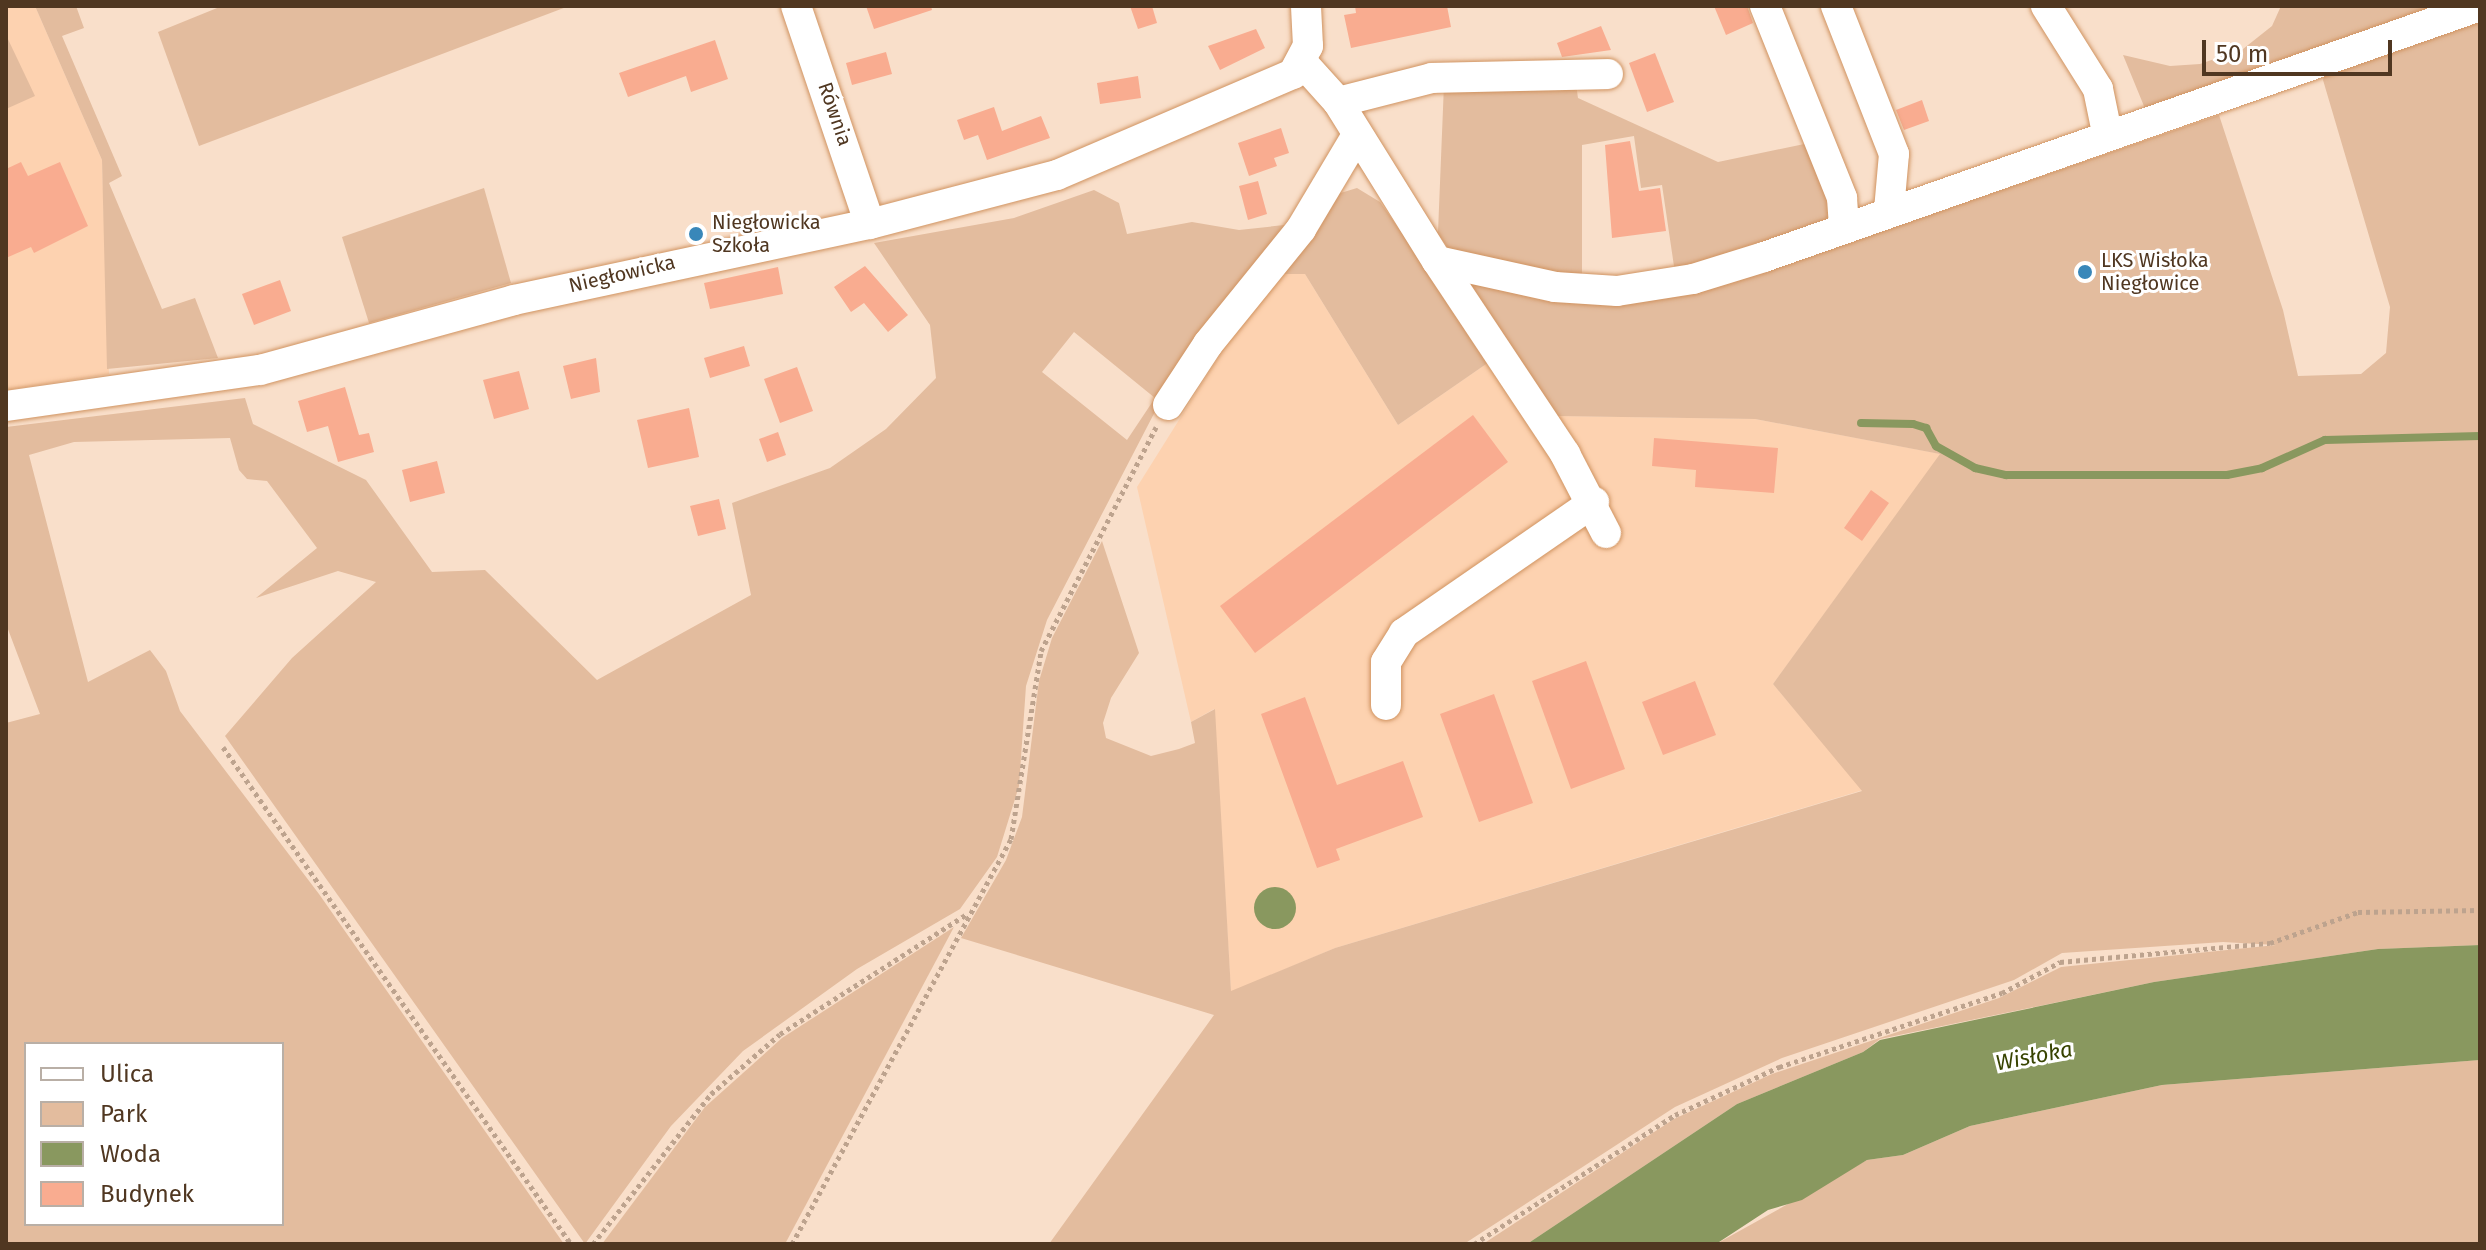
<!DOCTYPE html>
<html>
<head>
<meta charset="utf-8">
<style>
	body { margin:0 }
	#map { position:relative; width:2486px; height:1250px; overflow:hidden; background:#f9dfca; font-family:"Fira Sans",sans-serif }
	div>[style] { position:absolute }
	.built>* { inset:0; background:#fdd2b0 }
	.green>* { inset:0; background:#e3bc9e }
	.water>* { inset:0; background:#89985f }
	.round { border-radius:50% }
	.stream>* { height:8px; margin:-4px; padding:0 4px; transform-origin:4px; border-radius:4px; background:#89985f }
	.building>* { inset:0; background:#f9ac90 }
	.path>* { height:5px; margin-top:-2.5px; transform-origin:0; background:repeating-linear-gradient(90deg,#bda38e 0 4px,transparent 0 8px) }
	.roads { filter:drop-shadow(0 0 2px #d09360) drop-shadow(0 0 2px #d09360) }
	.minor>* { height:30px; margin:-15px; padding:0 15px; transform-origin:15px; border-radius:15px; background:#fff }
	.dots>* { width:22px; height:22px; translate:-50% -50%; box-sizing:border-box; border:4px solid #fff; border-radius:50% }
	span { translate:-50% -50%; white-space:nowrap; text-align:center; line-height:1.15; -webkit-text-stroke:6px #fff; paint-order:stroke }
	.street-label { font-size:20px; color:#503721 }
	.poi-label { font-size:20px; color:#503721 }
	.left { translate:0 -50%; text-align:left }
	.water-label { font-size:22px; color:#374300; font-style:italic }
	.frame { position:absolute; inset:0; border:8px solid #503721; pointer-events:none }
	.legend { position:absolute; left:24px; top:1042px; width:260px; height:184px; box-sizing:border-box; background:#fff; border:2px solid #b9afa6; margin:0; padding:10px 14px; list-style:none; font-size:24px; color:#503721 }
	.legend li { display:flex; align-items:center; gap:16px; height:40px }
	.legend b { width:40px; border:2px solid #b9afa6 }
	.scale { position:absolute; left:2202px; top:40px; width:190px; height:36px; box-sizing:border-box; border:4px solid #503721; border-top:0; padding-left:10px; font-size:24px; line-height:28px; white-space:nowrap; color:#503721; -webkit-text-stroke:6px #fff; paint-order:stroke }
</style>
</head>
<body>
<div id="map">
	<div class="built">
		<i style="clip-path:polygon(6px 6px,35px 6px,102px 160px,109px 374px,6px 390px)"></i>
		<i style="clip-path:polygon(1278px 274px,1305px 274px,1398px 425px,1492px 360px,1555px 416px,1755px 419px,1941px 454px,1773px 684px,1863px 790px,1335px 948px,1231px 992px,1214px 709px,1191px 722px,1137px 487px,1241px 321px)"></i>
	</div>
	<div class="green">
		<i style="clip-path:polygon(35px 6px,76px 6px,84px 28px,62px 36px,122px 176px,109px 183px,162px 309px,195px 298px,218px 358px,107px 369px,102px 160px)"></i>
		<i style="clip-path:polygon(222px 6px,569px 6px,199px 146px,158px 32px)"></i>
		<i style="clip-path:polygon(2281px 6px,2450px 6px,2146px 111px,2123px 55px,2170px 66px,2200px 64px,2243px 49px,2272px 26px)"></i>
		<i style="clip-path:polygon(2480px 13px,2480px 945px,2378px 949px,2154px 982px,1880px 1039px,1863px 1052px,1737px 1104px,1527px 1244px,1483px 1244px,1674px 1119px,1772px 1074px,1999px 998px,2061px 967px,2276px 945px,2223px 942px,2062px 953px,2014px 980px,1782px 1058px,1675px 1107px,1464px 1244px,1049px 1244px,1214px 1015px,961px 938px,1006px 860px,1022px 817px,1039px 681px,1052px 638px,1102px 541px,1139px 653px,1111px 698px,1103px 723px,1106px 738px,1151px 756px,1179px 749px,1195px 743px,1191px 722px,1215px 709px,1231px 991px,1335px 948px,1862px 791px,1773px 684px,1940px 454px,1755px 419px,1555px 416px,1456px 279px,1551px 302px,1613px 304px,1883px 231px,2219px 115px,2283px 310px,2298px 376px,2361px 374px,2386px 353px,2390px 307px,2323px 80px,2326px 65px)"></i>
		<i style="clip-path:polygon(6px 35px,35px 96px,6px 109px)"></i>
		<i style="clip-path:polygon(1444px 84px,1576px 84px,1578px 98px,1718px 162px,1814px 142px,1831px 220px,1675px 273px,1662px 185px,1641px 188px,1634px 136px,1582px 145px,1582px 280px,1452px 254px,1427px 218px,1438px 232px)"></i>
		<i style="clip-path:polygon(484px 188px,511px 283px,369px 323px,342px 237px)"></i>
		<i style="clip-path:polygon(1357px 188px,1380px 202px,1492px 360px,1398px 425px,1305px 274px,1278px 274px,1334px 195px)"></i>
		<i style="clip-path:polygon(evenodd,1094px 190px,1119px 203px,1127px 234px,1192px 222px,1239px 230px,1294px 224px,1160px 402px,1047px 620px,1026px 686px,1019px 786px,997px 857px,960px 909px,857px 969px,743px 1051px,671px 1126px,585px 1244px,225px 736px,292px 658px,376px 582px,338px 571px,256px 598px,317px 548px,267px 481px,247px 479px,239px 470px,230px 438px,74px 442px,29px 455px,88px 682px,150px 650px,166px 671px,180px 711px,319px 894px,564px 1244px,6px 1244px,6px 723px,40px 714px,6px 624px,6px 427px,245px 398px,253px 424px,366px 480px,432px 572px,485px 570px,597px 680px,751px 595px,732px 503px,830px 468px,886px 429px,936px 378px,930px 325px,874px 243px,1014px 218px,1094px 190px,1074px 332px,1155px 398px,1127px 440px,1042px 372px,1074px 332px,1094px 190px,26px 1044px,282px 1044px,282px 1224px,26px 1224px,26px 1044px)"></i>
		<i style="clip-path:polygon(954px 927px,785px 1244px,602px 1244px,705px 1107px,782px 1038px)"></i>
		<i style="clip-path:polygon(2480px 1060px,2480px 1244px,1716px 1244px,1867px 1160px,1903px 1155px,1970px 1126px,2162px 1085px)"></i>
	</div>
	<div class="water">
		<i class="round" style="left:1254px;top:887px;width:42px;height:42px"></i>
		<i style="clip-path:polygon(2480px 945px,2480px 1060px,2162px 1085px,1970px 1126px,1903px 1155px,1867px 1160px,1802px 1200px,1768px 1210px,1716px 1244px,1527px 1244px,1737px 1104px,1863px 1052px,1880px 1040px,2154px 982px,2378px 949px)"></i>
	</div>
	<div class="stream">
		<i style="left:1861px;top:423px;width:52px;rotate:1.1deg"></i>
		<i style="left:1913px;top:424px;width:14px;rotate:17deg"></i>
		<i style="left:1926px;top:428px;width:21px;rotate:61deg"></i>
		<i style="left:1936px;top:446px;width:45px;rotate:29.4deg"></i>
		<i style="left:1975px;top:468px;width:32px;rotate:13deg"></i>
		<i style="left:2006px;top:475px;width:221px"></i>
		<i style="left:2227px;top:475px;width:36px;rotate:-11deg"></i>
		<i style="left:2262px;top:468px;width:69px;rotate:-24deg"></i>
		<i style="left:2325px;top:440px;width:155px;rotate:-1.5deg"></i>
	</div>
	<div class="building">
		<i style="clip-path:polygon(866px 6px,931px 6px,932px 10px,874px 29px)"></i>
		<i style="clip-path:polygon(1130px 6px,1152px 6px,1157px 23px,1138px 29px)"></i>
		<i style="clip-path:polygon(1355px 6px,1447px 6px,1451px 27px,1351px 48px,1344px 15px,1356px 13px)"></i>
		<i style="clip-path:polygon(1714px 6px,1747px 6px,1753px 23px,1726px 35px)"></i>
		<i style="clip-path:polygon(1601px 26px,1611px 50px,1562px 57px,1557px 43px)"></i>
		<i style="clip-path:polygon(1256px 29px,1265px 48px,1220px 70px,1208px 46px)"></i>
		<i style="clip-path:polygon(715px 40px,728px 79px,691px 92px,686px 76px,628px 97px,619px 73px)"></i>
		<i style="clip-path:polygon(886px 52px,892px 74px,852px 85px,846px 63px)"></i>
		<i style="clip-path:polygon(1655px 53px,1674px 102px,1647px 112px,1629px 63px)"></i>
		<i style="clip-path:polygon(1138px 76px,1141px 98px,1100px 104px,1097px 83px)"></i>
		<i style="clip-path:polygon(1922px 100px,1929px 121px,1904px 130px,1896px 110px)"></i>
		<i style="clip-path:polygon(994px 107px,1002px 131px,1041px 116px,1050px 138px,987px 160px,978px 135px,964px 140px,957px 120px)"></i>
		<i style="clip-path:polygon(1281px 128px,1289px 153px,1274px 158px,1277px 166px,1249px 176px,1238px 143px)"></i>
		<i style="clip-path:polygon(1630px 141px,1639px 191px,1660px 188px,1666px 231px,1612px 238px,1605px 145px)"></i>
		<i style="clip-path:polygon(21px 162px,28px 176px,60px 162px,88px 226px,34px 253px,31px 247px,6px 258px,6px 169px)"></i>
		<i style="clip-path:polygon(1258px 181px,1267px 214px,1248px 220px,1239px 186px)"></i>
		<i style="clip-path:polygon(865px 266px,908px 315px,888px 332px,864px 303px,851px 312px,834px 287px)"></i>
		<i style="clip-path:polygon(778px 267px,783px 294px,710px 309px,704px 283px)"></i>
		<i style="clip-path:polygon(280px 280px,291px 311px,254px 325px,242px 294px)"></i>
		<i style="clip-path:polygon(744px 346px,750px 366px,710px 378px,704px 358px)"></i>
		<i style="clip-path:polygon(596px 358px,600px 392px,571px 399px,563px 366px)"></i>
		<i style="clip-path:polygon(797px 367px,813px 411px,780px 423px,764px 379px)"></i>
		<i style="clip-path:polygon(519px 371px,529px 409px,494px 419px,483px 380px)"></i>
		<i style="clip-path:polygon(345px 387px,359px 435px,369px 433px,374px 452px,338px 462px,328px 426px,307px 432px,298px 401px)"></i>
		<i style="clip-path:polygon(689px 408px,699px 457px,648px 468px,637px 420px)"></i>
		<i style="clip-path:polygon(1473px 415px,1508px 462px,1255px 653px,1220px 606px)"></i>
		<i style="clip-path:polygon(778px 432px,786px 455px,767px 462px,759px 439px)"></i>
		<i style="clip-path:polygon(1654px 438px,1778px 448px,1774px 493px,1695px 487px,1696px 470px,1652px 466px)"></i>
		<i style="clip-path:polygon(437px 461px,445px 493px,410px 502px,402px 470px)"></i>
		<i style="clip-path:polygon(1871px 490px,1889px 503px,1862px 541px,1844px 528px)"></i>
		<i style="clip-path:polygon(719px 499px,726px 529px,698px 536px,690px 506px)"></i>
		<i style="clip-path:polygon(1586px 661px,1625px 769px,1571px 789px,1532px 681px)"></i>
		<i style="clip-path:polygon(1695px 681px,1716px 735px,1663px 755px,1642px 702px)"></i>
		<i style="clip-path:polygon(1494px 694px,1533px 803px,1479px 822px,1440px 714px)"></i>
		<i style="clip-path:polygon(1305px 697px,1337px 785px,1403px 761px,1423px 817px,1336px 849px,1340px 860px,1317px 868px,1261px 714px)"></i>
	</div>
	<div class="path">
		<i style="left:223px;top:747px;width:607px;rotate:55deg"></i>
		<i style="left:593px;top:1244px;width:191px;rotate:-51.8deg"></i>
		<i style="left:711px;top:1094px;width:91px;rotate:-41deg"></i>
		<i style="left:780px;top:1034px;width:222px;rotate:-32.7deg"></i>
		<i style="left:792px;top:1244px;width:460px;rotate:-61.6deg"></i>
		<i style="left:1011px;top:839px;width:190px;rotate:-80.9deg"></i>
		<i style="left:1041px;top:651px;width:252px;rotate:-62.8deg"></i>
		<i style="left:1474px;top:1244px;width:239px;rotate:-32.7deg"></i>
		<i style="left:1675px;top:1115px;width:115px;rotate:-24.8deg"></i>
		<i style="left:1779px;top:1067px;width:235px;rotate:-18.4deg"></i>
		<i style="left:2002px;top:993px;width:66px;rotate:-28.1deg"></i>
		<i style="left:2060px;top:962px;width:211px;rotate:-5.2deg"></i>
		<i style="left:2270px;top:943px;width:93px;rotate:-19.4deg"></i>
		<i style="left:2358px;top:912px;width:122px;rotate:-0.9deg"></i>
	</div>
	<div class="roads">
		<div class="minor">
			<i style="left:796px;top:6px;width:230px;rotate:71.3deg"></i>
			<i style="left:1765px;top:6px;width:207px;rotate:68.1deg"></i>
			<i style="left:1842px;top:198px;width:29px;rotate:86deg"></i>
			<i style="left:1836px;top:6px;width:159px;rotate:68.6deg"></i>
			<i style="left:1894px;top:154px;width:56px;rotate:95.1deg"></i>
			<i style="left:2046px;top:6px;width:98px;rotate:57.9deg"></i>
			<i style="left:2098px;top:89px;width:45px;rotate:78.4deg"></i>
			<i style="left:1302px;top:62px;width:54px;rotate:48deg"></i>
			<i style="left:1338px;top:102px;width:187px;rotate:58.1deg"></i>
			<i style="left:1437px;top:261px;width:121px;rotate:12.4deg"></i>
			<i style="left:1555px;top:287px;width:62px;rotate:3.7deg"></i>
			<i style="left:1617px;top:291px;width:77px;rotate:-9deg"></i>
			<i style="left:1693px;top:279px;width:74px;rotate:-17.2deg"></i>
			<i style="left:1764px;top:257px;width:759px;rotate:-19.32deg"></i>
			<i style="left:1338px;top:102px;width:97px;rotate:-14.3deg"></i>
			<i style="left:1432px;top:78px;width:176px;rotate:-1.3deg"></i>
			<i style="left:1437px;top:261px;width:232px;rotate:56.4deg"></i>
			<i style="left:1565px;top:454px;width:89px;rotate:62.6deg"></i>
			<i style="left:1168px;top:405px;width:73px;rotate:-56.7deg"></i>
			<i style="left:1208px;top:344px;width:148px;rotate:-51deg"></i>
			<i style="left:1301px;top:229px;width:109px;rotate:-59.2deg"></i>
			<i style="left:6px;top:406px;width:257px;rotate:-8.1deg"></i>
			<i style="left:260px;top:370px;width:263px;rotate:-15.4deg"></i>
			<i style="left:514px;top:300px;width:364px;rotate:-12.1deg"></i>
			<i style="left:870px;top:224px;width:193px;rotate:-14.7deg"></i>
			<i style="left:1057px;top:175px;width:257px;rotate:-23.2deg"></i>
			<i style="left:1293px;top:74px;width:32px;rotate:-62deg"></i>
			<i style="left:1308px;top:46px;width:40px;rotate:-92.9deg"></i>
			<i style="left:1386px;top:705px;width:43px;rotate:-90deg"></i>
			<i style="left:1386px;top:662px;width:34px;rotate:-58deg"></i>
			<i style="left:1404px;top:633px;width:231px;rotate:-34.6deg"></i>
		</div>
	</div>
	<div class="dots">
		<i style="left:696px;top:234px;background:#3987b9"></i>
		<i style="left:2085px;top:272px;background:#3987b9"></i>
	</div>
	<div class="street-label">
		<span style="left:835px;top:114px;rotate:71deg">Równia</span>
		<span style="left:622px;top:274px;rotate:-13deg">Niegłowicka</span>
	</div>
	<div class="poi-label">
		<span class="left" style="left:712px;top:234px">Niegłowicka<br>Szkoła</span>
		<span class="left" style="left:2101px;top:272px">LKS Wisłoka<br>Niegłowice</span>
	</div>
	<div class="water-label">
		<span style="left:2034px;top:1056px;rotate:-11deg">Wisłoka</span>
	</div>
	<div class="frame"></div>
	<ul class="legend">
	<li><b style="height:10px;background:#fff"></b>Ulica</li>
	<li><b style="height:22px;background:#e3bc9e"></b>Park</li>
	<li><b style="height:22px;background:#89985f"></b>Woda</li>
	<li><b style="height:22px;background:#f9ac90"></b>Budynek</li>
	</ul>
	<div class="scale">50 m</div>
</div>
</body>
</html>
